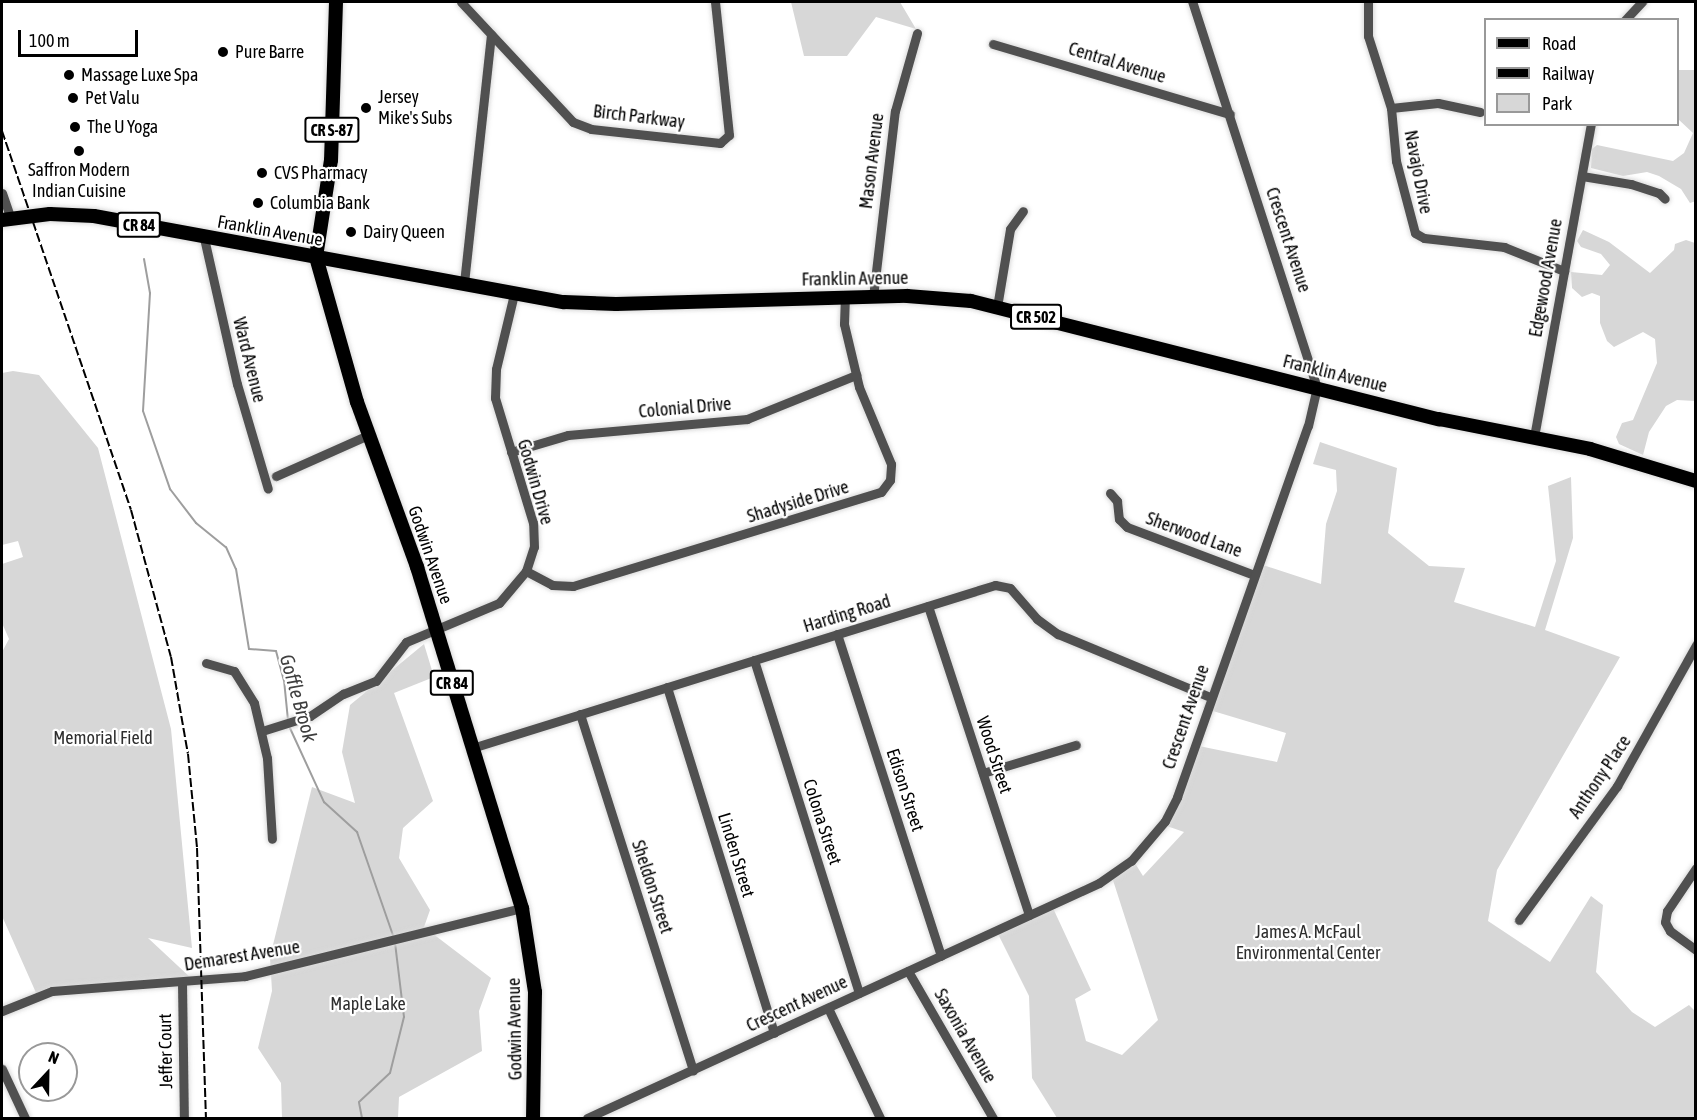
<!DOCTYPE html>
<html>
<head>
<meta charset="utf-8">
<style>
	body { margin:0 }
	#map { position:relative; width:1697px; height:1120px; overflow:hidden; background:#fff; font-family:"Asap Condensed",sans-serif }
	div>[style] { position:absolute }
	.green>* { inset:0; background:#d7d7d7 }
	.stream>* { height:2px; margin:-1px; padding:0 1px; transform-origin:1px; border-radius:1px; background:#9e9e9e }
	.roads { filter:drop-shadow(0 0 2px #dbdbdb) drop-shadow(0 0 2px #dbdbdb) }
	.minor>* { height:9px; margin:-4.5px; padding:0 4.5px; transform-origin:4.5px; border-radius:4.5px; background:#505050 }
	.primary>* { height:14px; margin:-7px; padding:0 7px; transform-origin:7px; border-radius:7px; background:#000 }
	.rail>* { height:2px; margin-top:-1px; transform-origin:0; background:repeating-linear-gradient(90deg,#000 0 9px,transparent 0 12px) }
	.dots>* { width:16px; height:16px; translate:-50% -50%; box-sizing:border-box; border:3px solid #fff; border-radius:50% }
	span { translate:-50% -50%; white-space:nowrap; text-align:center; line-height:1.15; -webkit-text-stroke:4.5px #fff; paint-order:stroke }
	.shield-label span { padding:2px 4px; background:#fff; border:2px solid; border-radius:4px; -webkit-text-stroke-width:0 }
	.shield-label { font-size:16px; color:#000; font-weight:700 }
	.poi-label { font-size:18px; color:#000 }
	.left { translate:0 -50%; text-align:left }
	.street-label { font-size:18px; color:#000 }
	.park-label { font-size:18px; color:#2e2e2e }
	.water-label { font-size:20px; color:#3f3f3f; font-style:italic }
	.frame { position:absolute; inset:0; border:3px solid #000; pointer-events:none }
	.legend { position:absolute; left:1484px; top:18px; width:195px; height:108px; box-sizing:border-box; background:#fff; border:2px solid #999; margin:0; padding:8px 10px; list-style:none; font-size:18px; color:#000 }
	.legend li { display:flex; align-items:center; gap:12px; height:30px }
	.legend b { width:30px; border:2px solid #999 }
	.north { position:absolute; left:18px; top:1042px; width:60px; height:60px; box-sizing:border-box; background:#fff; border:2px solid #999; border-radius:50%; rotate:22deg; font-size:16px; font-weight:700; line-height:24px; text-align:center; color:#000 }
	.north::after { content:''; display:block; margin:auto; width:21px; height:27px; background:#000; clip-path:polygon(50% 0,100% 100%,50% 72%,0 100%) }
	.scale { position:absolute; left:18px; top:30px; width:120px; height:27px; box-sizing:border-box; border:3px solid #000; border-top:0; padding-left:8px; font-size:18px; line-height:21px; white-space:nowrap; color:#000; -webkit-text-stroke:4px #fff; paint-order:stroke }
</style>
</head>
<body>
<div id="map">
	<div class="green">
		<i style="clip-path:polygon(791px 2px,900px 2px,916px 29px,876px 17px,847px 56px,804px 56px)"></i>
		<i style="clip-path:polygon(1678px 70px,1695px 70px,1696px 201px,1690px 203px,1681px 189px,1659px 176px,1647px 172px,1623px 176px,1591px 168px,1592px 149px,1597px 145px,1673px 161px,1684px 153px,1693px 133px,1678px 119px)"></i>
		<i style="clip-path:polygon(1583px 230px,1609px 242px,1650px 273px,1674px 250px,1675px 244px,1686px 240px,1695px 243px,1695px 401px,1677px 400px,1666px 406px,1649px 432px,1643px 455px,1619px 444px,1616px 437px,1622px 423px,1633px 420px,1657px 363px,1655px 339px,1643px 332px,1614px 347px,1607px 341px,1600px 323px,1600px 296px,1592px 293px,1582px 297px,1572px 288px,1571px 272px,1602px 275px,1610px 265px,1601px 254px,1581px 247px,1577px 241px)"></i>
		<i style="clip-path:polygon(13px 371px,39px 375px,98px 448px,171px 729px,192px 948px,148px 938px,192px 979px,37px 995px,2px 916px,2px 652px,9px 639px,2px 623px,2px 564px,23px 557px,18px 541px,2px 545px,2px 373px)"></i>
		<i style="clip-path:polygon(1320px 442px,1397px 468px,1388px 533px,1429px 566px,1465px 568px,1454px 602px,1535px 627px,1556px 561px,1548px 486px,1571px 477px,1573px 538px,1545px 630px,1620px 657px,1497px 870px,1488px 921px,1550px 962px,1591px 896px,1603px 905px,1596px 972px,1632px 1012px,1655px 1027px,1689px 1005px,1695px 1011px,1695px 1118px,1057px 1118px,1032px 1078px,1029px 996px,996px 930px,1052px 906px,1091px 990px,1075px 999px,1086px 1041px,1122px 1055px,1158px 1020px,1111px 874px,1133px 860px,1143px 876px,1184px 832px,1164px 825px,1194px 745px,1277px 762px,1286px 733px,1203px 708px,1257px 563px,1321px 584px,1326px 524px,1337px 491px,1336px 470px,1313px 464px)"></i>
		<i style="clip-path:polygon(424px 644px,434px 677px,394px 693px,433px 801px,403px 828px,399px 858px,430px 910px,424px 927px,491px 978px,479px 1011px,482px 1051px,399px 1097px,398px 1118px,282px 1118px,281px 1083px,258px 1048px,272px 991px,270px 957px,312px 787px,355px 803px,342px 752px,350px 705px)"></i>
	</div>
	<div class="stream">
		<i style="left:144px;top:259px;width:35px;rotate:80deg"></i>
		<i style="left:150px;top:293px;width:118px;rotate:93.4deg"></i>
		<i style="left:143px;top:411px;width:83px;rotate:70.9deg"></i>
		<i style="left:170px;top:489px;width:43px;rotate:52.6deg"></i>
		<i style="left:196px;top:523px;width:38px;rotate:39deg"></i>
		<i style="left:226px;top:547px;width:24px;rotate:66deg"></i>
		<i style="left:236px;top:569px;width:81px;rotate:80.8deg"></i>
		<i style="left:249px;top:649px;width:27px;rotate:4deg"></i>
		<i style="left:276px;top:651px;width:30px;rotate:75deg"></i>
		<i style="left:284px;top:680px;width:40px;rotate:84.3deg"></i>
		<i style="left:289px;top:726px;width:84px;rotate:65.3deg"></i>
		<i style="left:324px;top:802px;width:45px;rotate:42.3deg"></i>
		<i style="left:357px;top:832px;width:112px;rotate:70.8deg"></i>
		<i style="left:362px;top:1118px;width:16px;rotate:-101deg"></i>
		<i style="left:359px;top:1102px;width:42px;rotate:-43.1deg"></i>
		<i style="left:390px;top:1073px;width:58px;rotate:-76deg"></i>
		<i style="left:404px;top:1017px;width:75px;rotate:-96.9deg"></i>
	</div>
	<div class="roads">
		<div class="minor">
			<i style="left:461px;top:2px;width:164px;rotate:47deg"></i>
			<i style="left:573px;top:122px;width:19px;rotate:21deg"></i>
			<i style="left:591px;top:129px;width:130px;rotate:6.2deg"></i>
			<i style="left:720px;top:143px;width:12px;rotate:-42deg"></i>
			<i style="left:729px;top:135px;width:134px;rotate:-96deg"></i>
			<i style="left:1368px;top:2px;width:34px;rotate:90deg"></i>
			<i style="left:1368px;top:36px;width:76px;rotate:72.3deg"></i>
			<i style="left:1391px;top:108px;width:53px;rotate:84.6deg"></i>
			<i style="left:1396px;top:161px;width:74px;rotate:75.2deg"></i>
			<i style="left:1415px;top:233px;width:10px;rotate:29deg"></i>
			<i style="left:1424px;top:238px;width:81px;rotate:6.4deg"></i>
			<i style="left:1504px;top:247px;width:65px;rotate:21.8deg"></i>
			<i style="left:1625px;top:20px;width:25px;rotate:-47deg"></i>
			<i style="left:993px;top:44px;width:247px;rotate:16.5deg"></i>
			<i style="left:1391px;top:108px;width:47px;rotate:-6.1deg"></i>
			<i style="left:1438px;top:103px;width:43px;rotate:12.1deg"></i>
			<i style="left:1582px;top:176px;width:50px;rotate:9.3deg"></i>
			<i style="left:1631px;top:184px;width:29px;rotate:18deg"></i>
			<i style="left:1659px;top:193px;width:8px;rotate:45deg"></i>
			<i style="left:2px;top:193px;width:28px;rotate:71deg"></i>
			<i style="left:204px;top:238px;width:150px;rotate:77.3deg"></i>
			<i style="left:237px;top:384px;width:109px;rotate:73.6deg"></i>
			<i style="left:464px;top:283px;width:250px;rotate:-83.8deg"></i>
			<i style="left:873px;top:297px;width:187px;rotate:-83.3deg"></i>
			<i style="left:895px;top:111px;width:81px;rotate:-74.2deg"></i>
			<i style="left:997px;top:307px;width:79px;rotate:-80.5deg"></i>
			<i style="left:1010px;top:229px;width:22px;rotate:-54deg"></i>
			<i style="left:1534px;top:437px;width:318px;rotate:-79.7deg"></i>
			<i style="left:511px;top:452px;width:59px;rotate:-16.6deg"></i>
			<i style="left:568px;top:435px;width:180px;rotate:-5.1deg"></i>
			<i style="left:747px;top:419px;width:118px;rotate:-22deg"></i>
			<i style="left:276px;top:476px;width:101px;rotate:-24deg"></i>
			<i style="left:1110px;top:493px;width:11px;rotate:49deg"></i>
			<i style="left:1117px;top:501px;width:18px;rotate:84deg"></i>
			<i style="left:1119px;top:519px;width:11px;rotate:45deg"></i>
			<i style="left:1127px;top:527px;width:136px;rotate:20.7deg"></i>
			<i style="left:526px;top:571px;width:30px;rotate:28deg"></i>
			<i style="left:552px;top:585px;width:21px;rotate:3deg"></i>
			<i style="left:573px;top:586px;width:322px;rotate:-17deg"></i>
			<i style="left:881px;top:492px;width:15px;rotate:-53deg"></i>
			<i style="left:890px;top:480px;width:16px;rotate:-86deg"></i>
			<i style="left:891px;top:464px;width:83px;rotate:-112.6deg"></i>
			<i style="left:859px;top:387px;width:65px;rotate:-103.4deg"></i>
			<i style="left:844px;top:324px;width:27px;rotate:-88deg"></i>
			<i style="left:928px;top:606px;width:325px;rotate:71.9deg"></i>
			<i style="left:837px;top:634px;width:338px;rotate:72.1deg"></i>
			<i style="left:754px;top:660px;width:349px;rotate:72.5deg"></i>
			<i style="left:206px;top:663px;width:29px;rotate:16deg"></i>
			<i style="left:234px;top:671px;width:38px;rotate:58deg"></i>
			<i style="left:254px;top:703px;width:57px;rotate:76.7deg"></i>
			<i style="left:267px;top:758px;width:81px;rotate:86.5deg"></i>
			<i style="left:667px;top:687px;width:362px;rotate:72.8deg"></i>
			<i style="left:580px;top:714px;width:374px;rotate:72.4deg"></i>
			<i style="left:262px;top:731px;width:50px;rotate:-17.4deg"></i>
			<i style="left:310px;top:716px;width:40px;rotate:-34deg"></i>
			<i style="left:343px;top:694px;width:35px;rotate:-22deg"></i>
			<i style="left:376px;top:681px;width:49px;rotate:-52.4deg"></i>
			<i style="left:406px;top:642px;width:101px;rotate:-22.8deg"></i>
			<i style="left:499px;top:603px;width:42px;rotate:-49.8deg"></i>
			<i style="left:526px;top:571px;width:25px;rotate:-72deg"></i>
			<i style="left:534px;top:547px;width:24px;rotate:-92deg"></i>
			<i style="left:533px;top:523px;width:131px;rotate:-106.9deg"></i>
			<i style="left:495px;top:398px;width:29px;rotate:-88deg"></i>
			<i style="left:496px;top:369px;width:77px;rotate:-76.5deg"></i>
			<i style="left:472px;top:748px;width:548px;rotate:-17.31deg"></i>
			<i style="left:995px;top:585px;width:15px;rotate:11deg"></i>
			<i style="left:1010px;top:588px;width:41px;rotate:48.9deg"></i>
			<i style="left:1037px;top:619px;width:26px;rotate:36deg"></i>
			<i style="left:1058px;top:634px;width:165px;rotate:22.5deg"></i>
			<i style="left:983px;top:773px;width:97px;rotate:-16.8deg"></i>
			<i style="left:1696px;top:868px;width:52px;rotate:124deg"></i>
			<i style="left:1667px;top:911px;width:11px;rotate:100deg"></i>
			<i style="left:1665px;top:922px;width:10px;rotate:61deg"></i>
			<i style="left:1670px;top:931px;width:32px;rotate:36deg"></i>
			<i style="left:1519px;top:920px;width:166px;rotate:-53.8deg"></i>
			<i style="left:1617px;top:786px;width:162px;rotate:-60.7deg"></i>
			<i style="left:908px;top:971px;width:170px;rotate:60deg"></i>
			<i style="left:182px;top:982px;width:136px;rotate:89.2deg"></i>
			<i style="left:828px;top:1008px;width:122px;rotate:64.7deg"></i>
			<i style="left:2px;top:1011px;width:54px;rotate:-21.8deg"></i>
			<i style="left:52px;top:991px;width:194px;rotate:-4.4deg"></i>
			<i style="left:245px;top:976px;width:285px;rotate:-13.8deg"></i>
			<i style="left:2px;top:1069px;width:54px;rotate:64.9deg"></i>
			<i style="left:587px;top:1118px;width:563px;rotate:-24.65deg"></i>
			<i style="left:1099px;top:883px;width:39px;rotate:-35deg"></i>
			<i style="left:1131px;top:861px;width:52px;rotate:-49.6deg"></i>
			<i style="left:1165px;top:821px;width:27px;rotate:-63deg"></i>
			<i style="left:1177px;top:797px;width:393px;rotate:-70.6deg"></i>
			<i style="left:1308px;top:426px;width:39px;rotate:-77deg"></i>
			<i style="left:1317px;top:388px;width:406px;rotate:-107.9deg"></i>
		</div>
		<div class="primary">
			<i style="left:336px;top:2px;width:158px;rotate:91.8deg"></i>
			<i style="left:331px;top:160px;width:98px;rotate:98.8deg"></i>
			<i style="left:316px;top:257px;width:151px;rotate:74.2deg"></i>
			<i style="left:357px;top:402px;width:176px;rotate:70deg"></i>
			<i style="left:417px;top:567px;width:357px;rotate:72.9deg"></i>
			<i style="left:522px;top:908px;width:85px;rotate:81.2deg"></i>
			<i style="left:535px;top:992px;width:126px;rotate:90.9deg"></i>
			<i style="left:2px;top:220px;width:48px;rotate:-7.1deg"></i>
			<i style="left:50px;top:214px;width:44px;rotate:2.6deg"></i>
			<i style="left:94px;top:216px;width:478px;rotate:10.4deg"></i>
			<i style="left:564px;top:302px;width:52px;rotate:2.2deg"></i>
			<i style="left:616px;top:304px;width:291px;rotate:-1.6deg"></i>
			<i style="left:907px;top:296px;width:64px;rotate:4.5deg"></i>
			<i style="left:971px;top:301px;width:483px;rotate:14.2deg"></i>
			<i style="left:1439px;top:419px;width:154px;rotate:11.2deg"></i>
			<i style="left:1590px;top:449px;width:111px;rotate:16.8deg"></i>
		</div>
	</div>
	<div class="rail">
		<i style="left:2px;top:131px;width:400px;rotate:71.2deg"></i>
		<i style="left:131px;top:510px;width:152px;rotate:74.8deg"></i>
		<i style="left:171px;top:657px;width:98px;rotate:80.1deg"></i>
		<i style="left:188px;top:754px;width:94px;rotate:84.5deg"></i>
		<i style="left:197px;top:848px;width:270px;rotate:88.1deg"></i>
	</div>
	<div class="dots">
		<i style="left:223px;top:52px;background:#000"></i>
		<i style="left:69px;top:75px;background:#000"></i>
		<i style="left:73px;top:98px;background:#000"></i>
		<i style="left:366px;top:108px;background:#000"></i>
		<i style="left:75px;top:127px;background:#000"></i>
		<i style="left:79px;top:151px;background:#000"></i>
		<i style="left:262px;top:173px;background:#000"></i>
		<i style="left:258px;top:203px;background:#000"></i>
		<i style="left:351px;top:232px;background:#000"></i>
	</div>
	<div class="shield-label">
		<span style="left:332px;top:130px">CR S-87</span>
		<span style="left:139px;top:225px">CR 84</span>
		<span style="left:1036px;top:317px">CR 502</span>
		<span style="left:452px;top:683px">CR 84</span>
	</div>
	<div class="poi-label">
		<span class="left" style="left:235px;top:52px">Pure Barre</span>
		<span class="left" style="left:81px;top:75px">Massage Luxe Spa</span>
		<span class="left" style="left:85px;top:98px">Pet Valu</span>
		<span class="left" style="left:378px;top:108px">Jersey<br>Mike's Subs</span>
		<span class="left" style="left:87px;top:127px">The U Yoga</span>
		<span style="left:79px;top:181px">Saffron Modern<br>Indian Cuisine</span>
		<span class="left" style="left:274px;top:173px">CVS Pharmacy</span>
		<span class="left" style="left:270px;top:203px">Columbia Bank</span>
		<span class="left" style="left:363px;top:232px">Dairy Queen</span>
	</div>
	<div class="street-label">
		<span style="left:1117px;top:63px;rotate:17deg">Central Avenue</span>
		<span style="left:639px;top:117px;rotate:7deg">Birch Parkway</span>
		<span style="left:872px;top:161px;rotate:-83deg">Mason Avenue</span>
		<span style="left:1418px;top:172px;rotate:79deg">Navajo Drive</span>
		<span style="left:270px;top:231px;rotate:10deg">Franklin Avenue</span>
		<span style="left:1288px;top:240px;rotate:72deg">Crescent Avenue</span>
		<span style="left:1546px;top:278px;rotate:-80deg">Edgewood Avenue</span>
		<span style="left:855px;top:279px;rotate:-1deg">Franklin Avenue</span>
		<span style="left:249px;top:360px;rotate:76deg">Ward Avenue</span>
		<span style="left:1335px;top:374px;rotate:14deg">Franklin Avenue</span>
		<span style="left:685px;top:408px;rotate:-5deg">Colonial Drive</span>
		<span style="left:535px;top:482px;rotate:74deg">Godwin Drive</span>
		<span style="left:798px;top:502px;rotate:-17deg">Shadyside Drive</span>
		<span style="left:1194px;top:535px;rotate:20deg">Sherwood Lane</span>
		<span style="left:430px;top:555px;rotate:71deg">Godwin Avenue</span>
		<span style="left:847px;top:614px;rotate:-17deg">Harding Road</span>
		<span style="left:1186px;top:717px;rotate:-71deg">Crescent Avenue</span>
		<span style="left:994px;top:755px;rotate:72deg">Wood Street</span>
		<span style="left:1600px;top:777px;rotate:-56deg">Anthony Place</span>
		<span style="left:905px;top:790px;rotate:72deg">Edison Street</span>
		<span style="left:822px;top:822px;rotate:72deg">Colona Street</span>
		<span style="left:736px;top:855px;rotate:73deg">Linden Street</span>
		<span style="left:652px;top:887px;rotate:72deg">Sheldon Street</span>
		<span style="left:242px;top:956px;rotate:-9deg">Demarest Avenue</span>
		<span style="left:797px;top:1004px;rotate:-25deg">Crescent Avenue</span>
		<span style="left:515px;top:1029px;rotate:-91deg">Godwin Avenue</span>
		<span style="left:965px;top:1036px;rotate:60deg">Saxonia Avenue</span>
		<span style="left:166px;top:1051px;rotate:-91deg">Jeffer Court</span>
	</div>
	<div class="park-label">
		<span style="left:103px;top:738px">Memorial Field</span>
		<span style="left:1308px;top:943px">James A. McFaul<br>Environmental Center</span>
		<span style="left:368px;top:1004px">Maple Lake</span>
	</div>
	<div class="water-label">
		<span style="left:299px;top:698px;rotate:74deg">Goffle Brook</span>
	</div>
	<div class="frame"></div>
	<ul class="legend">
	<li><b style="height:8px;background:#000"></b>Road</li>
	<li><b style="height:8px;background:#000"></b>Railway</li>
	<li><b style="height:16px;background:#d7d7d7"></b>Park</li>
	</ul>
	<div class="north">N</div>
	<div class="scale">100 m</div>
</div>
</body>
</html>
